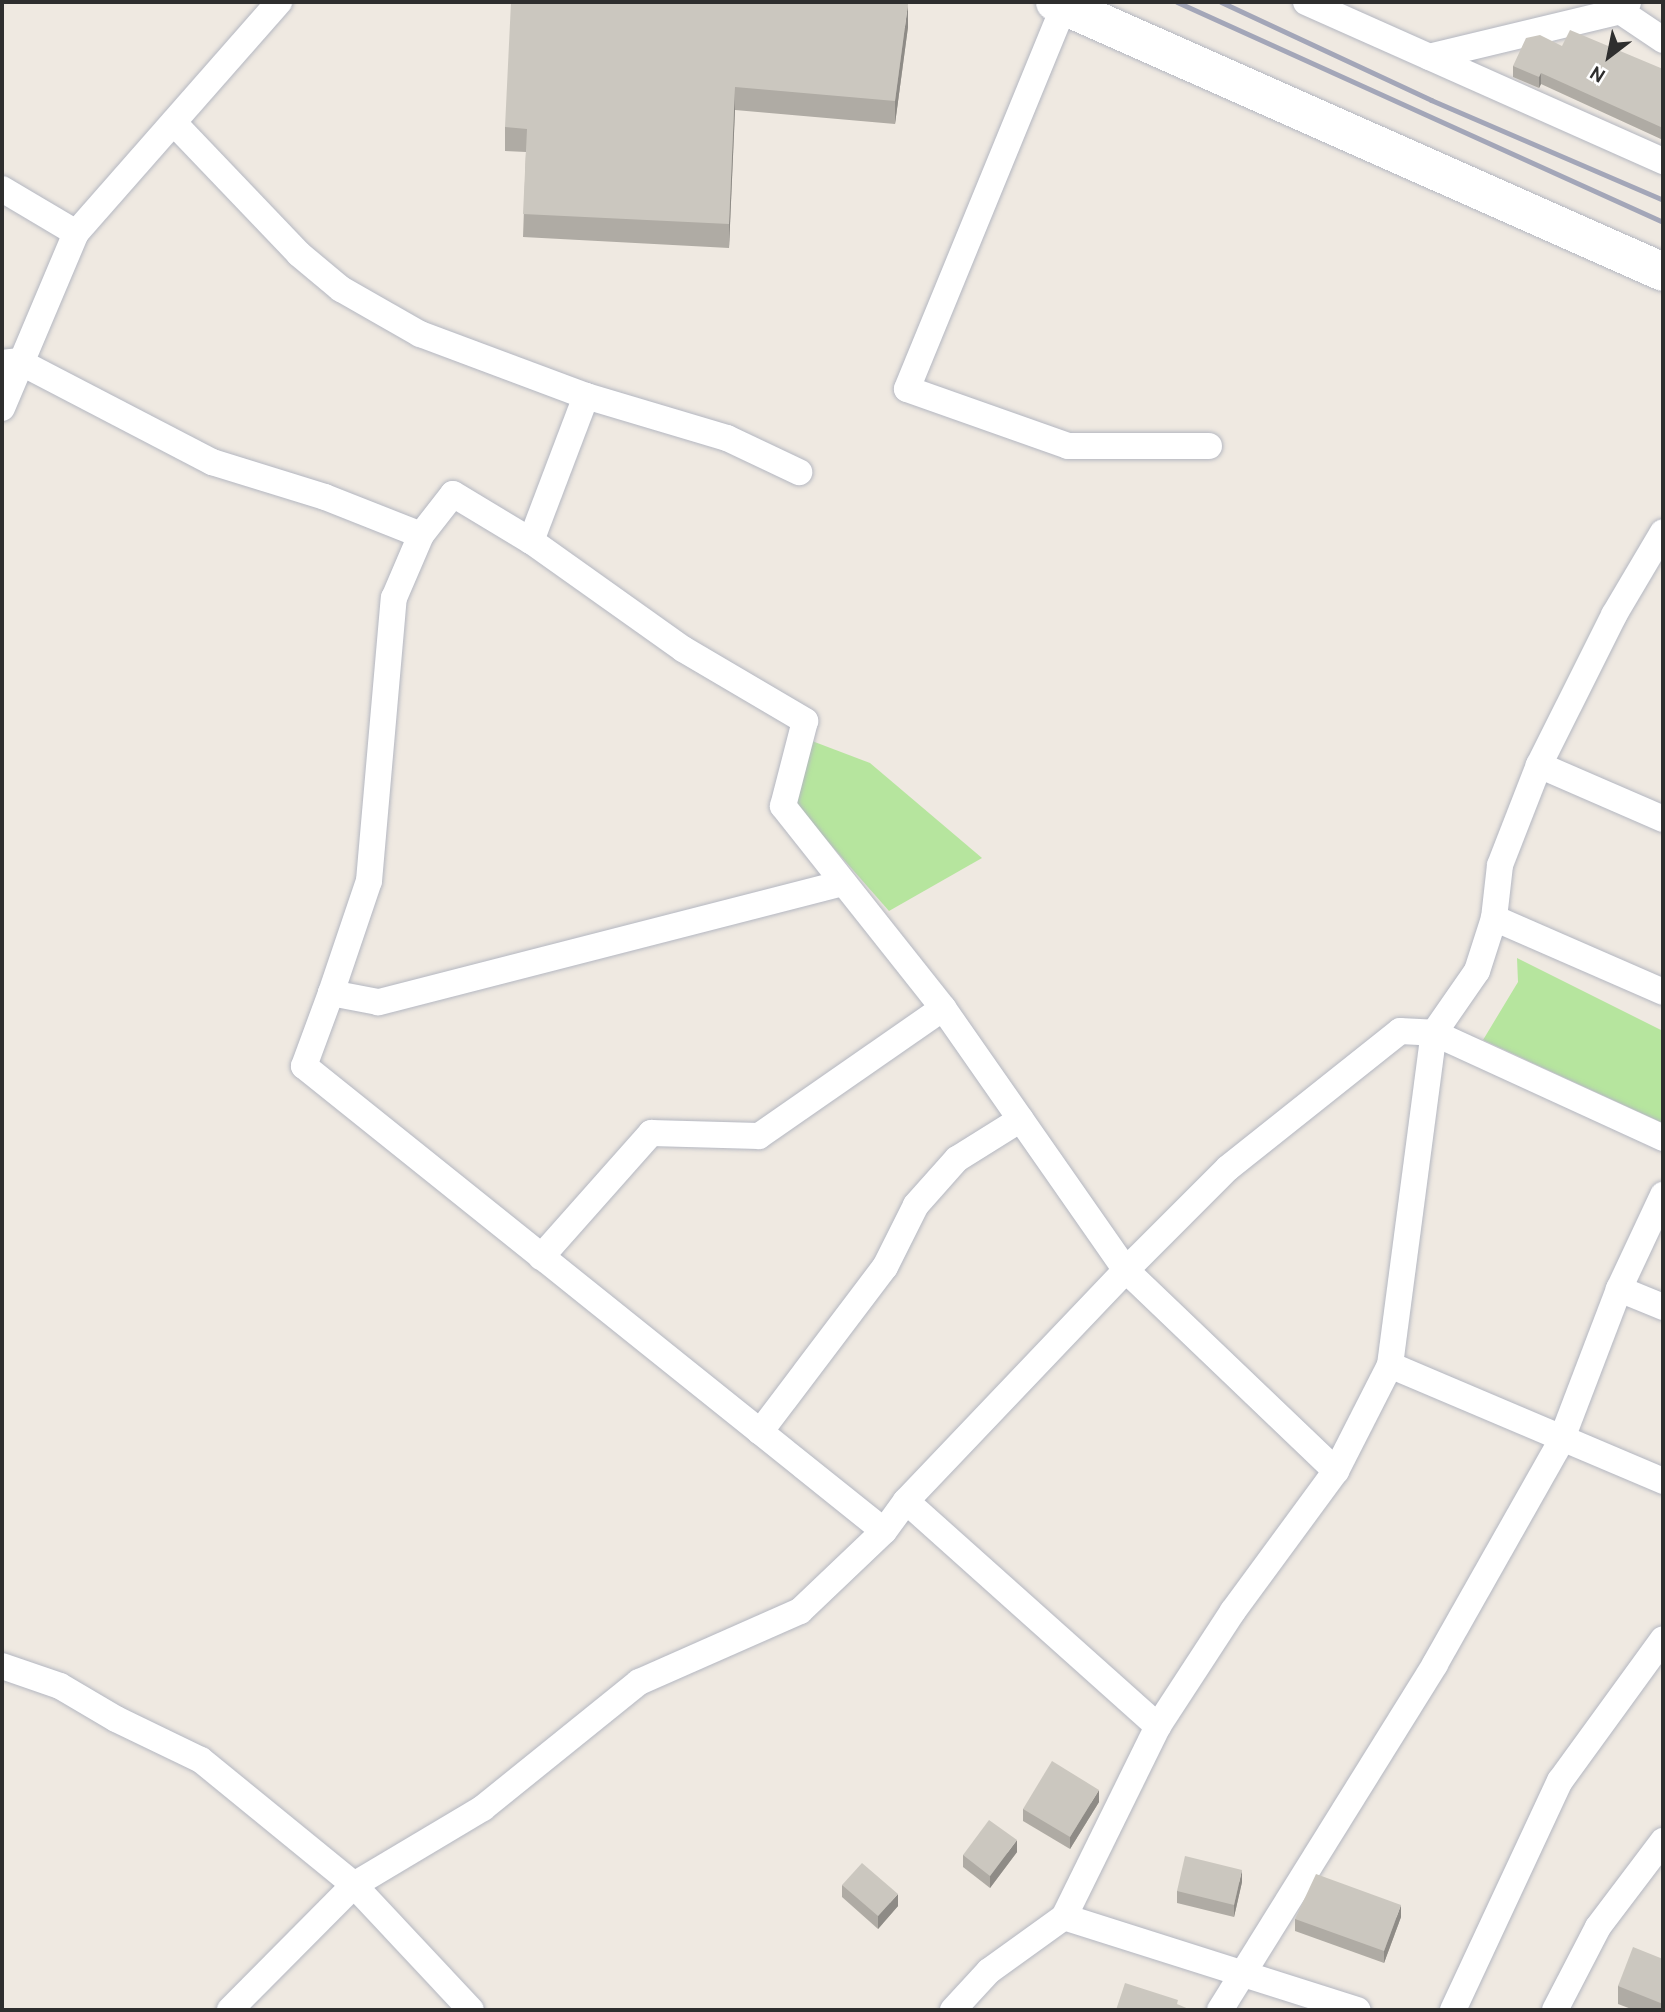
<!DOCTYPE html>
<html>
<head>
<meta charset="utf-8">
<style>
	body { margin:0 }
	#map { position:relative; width:1665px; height:2012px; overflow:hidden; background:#efe9e1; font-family:Cabin,sans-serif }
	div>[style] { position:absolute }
	.green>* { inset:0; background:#b6e59e }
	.roads { filter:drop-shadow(0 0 2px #b4b7c1) drop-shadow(0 0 2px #b4b7c1) }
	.street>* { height:26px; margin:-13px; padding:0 13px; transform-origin:13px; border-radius:13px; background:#fff }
	.secondary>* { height:38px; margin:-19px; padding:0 19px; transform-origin:19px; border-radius:19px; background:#fff }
	.rail>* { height:5px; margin:-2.5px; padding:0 2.5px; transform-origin:2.5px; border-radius:2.5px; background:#a3a6b8 }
	.wall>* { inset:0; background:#afaba4 }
	.shaded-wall>* { inset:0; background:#8e8b86 }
	.building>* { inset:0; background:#cbc7bf }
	span { translate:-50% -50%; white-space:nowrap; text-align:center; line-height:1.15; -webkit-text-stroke:6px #fff; paint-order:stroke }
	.frame { position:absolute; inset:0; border:4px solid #2e2e2e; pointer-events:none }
	.north { position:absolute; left:1574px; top:21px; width:70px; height:70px; -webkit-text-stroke:5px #fff; paint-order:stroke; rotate:212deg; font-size:19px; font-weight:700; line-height:28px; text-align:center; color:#2e2e2e }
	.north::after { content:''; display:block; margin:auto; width:24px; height:32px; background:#2e2e2e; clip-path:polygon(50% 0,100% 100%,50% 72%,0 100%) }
</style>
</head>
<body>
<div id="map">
	<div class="green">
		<i style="clip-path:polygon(812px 741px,870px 763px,982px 858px,889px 911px,794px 803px)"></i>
		<i style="clip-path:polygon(1517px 958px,1663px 1031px,1663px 1123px,1483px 1040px,1518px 982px)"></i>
	</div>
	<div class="roads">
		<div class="street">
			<i style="left:1306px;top:2px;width:391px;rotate:24deg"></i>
			<i style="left:1064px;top:6px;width:414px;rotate:112.3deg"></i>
			<i style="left:907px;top:389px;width:171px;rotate:19.5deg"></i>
			<i style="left:1068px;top:446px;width:141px"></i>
			<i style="left:1620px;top:11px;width:52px;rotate:34deg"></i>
			<i style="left:1429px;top:57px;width:196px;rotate:-13.5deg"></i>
			<i style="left:1620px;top:11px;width:12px;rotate:-48deg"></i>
			<i style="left:174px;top:123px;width:181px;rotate:46.3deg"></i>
			<i style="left:299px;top:254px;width:55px;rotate:39.8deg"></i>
			<i style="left:341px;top:289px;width:91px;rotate:29.7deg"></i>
			<i style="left:420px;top:334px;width:177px;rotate:20.5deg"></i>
			<i style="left:586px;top:396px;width:147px;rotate:16.6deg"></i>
			<i style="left:727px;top:438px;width:80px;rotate:25.3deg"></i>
			<i style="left:2px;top:189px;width:86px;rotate:30.7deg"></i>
			<i style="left:2px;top:363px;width:16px;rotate:-7deg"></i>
			<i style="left:18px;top:361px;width:219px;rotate:27.5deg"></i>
			<i style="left:212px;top:462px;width:118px;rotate:17.2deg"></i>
			<i style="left:325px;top:497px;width:103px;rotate:21.6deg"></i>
			<i style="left:421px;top:535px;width:52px;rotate:-52deg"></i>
			<i style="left:453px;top:494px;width:91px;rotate:31.1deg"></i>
			<i style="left:531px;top:541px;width:186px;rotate:35.4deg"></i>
			<i style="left:683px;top:649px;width:142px;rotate:30.5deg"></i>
			<i style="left:805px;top:721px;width:88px;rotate:104.5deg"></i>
			<i style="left:783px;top:806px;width:258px;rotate:51.6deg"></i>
			<i style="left:943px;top:1008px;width:320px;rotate:55.1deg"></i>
			<i style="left:1126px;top:1270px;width:319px;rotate:133.6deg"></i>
			<i style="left:906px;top:1501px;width:37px;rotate:126deg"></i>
			<i style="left:884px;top:1531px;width:116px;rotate:136.4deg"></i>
			<i style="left:800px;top:1611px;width:176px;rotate:156.2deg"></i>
			<i style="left:639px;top:1682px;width:201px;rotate:141.1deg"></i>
			<i style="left:483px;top:1808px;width:150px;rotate:149.2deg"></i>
			<i style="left:354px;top:1885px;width:176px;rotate:134.8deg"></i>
			<i style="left:2px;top:408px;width:190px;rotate:-67.1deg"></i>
			<i style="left:76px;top:233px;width:308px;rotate:-48.7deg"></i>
			<i style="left:531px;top:541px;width:155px;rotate:-69.2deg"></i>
			<i style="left:1539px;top:765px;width:135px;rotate:23.5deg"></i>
			<i style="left:843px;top:883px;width:480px;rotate:165.6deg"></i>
			<i style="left:378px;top:1002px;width:48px;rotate:-169.2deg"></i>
			<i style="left:331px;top:993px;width:78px;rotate:110.3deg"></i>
			<i style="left:304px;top:1066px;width:743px;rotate:38.72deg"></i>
			<i style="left:1494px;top:918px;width:184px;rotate:23.6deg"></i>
			<i style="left:331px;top:993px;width:118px;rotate:-71.3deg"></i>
			<i style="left:369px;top:881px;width:284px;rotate:-85deg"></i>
			<i style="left:394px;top:598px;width:69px;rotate:-66.8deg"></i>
			<i style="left:541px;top:1257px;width:166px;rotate:-48.4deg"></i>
			<i style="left:651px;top:1133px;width:108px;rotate:1.6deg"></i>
			<i style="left:759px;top:1136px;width:224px;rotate:-34.8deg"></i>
			<i style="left:1619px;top:1289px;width:48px;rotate:22.2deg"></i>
			<i style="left:1390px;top:1365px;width:297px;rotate:23deg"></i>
			<i style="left:760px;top:1432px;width:207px;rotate:-52.9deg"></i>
			<i style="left:885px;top:1267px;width:69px;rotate:-63.4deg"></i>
			<i style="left:916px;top:1205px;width:62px;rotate:-48.3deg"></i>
			<i style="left:957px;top:1159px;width:75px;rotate:-32deg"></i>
			<i style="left:1336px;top:1471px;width:291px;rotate:-136.3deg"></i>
			<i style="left:1126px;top:1270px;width:144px;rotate:-45deg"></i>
			<i style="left:1228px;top:1168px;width:220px;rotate:-38.5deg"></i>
			<i style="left:1400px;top:1031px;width:34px;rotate:3deg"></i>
			<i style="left:1434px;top:1033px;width:252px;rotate:24.6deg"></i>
			<i style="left:906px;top:1501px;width:338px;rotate:41.8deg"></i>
			<i style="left:2px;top:1666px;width:61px;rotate:19deg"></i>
			<i style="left:60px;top:1686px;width:65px;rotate:30.5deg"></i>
			<i style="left:116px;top:1719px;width:94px;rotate:25.8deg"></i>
			<i style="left:201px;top:1760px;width:198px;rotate:39.2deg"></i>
			<i style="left:354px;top:1885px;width:171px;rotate:46.9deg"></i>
			<i style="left:1064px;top:1917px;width:308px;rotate:17.6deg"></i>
			<i style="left:953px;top:2010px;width:53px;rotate:-47.3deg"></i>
			<i style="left:989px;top:1971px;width:92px;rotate:-35.8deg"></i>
			<i style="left:1064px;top:1917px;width:213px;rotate:-63.8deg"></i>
			<i style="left:1158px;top:1726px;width:137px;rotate:-56.9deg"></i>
			<i style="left:1233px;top:1611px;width:174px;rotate:-53.7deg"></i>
			<i style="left:1336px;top:1471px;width:119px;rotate:-63deg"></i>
			<i style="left:1390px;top:1365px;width:335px;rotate:-82.5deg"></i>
			<i style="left:1434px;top:1033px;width:75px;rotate:-55.3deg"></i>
			<i style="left:1477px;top:971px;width:56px;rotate:-72.2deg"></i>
			<i style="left:1494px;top:918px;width:53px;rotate:-83.5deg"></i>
			<i style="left:1500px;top:865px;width:107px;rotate:-68.7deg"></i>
			<i style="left:1539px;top:765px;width:168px;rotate:-63.4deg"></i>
			<i style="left:1614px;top:615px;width:96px;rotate:-59.4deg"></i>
			<i style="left:1220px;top:2010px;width:407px;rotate:-58.1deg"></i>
			<i style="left:1435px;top:1664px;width:256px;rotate:-60.5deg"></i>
			<i style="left:1561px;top:1441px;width:163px;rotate:-69.1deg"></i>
			<i style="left:1619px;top:1289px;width:104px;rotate:-64.9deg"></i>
			<i style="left:1453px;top:2010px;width:253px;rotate:-65deg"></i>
			<i style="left:1560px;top:1781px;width:175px;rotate:-54deg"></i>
			<i style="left:1555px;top:2010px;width:93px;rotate:-62.6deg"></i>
			<i style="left:1598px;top:1927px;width:108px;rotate:-52.9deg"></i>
		</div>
		<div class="secondary">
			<i style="left:1055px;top:2px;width:665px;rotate:23.94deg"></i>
		</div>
	</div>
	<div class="rail">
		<i style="left:1177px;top:2px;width:533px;rotate:24.36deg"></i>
		<i style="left:1221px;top:2px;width:232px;rotate:25deg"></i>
		<i style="left:1431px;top:100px;width:253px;rotate:23.3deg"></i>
	</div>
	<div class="wall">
		<i style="clip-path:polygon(908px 27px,895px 124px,735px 110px,729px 248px,523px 237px,526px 152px,505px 151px,505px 127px)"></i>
		<i style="clip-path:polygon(1562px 46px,1663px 69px,1663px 140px,1541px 84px,1539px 88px,1513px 77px,1513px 66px)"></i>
		<i style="clip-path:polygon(1099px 1802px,1070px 1849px,1023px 1821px,1023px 1809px)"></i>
		<i style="clip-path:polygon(1017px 1852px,990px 1888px,963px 1867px,963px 1855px)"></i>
		<i style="clip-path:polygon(1242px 1882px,1234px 1917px,1177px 1903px,1177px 1891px)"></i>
		<i style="clip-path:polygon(842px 1885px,898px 1906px,878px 1929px,842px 1897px)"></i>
		<i style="clip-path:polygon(1401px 1917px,1384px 1963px,1295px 1931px,1295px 1919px)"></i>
		<i style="clip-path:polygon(1663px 1959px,1663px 2010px,1634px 2010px,1618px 2004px,1618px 1986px)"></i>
	</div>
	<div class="shaded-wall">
		<i style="clip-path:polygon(908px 4px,908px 27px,895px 124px,895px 101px)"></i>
		<i style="clip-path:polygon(1541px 73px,1541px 84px,1539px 88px,1539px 77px)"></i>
		<i style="clip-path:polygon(735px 87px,735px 110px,729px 248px,729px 224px)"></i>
		<i style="clip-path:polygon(1099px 1790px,1099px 1802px,1070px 1849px,1070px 1837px)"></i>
		<i style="clip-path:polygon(1017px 1840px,1017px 1852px,990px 1888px,990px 1876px)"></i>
		<i style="clip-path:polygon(1242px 1870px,1242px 1882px,1234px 1917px,1234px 1905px)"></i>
		<i style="clip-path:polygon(898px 1894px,898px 1906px,878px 1929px,878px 1916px)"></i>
		<i style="clip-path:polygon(1401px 1905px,1401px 1917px,1384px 1963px,1384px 1951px)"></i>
	</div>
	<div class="building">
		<i style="clip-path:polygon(511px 2px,897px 2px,908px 4px,895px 101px,735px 87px,729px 224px,523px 214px,527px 129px,505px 127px)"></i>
		<i style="clip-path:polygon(1570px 30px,1663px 69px,1663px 128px,1541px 73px,1539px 77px,1513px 66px,1526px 38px,1540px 35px,1562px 46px)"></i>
		<i style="clip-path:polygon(1052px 1761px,1099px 1790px,1070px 1837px,1023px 1809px)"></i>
		<i style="clip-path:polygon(989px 1820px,1017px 1840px,990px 1876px,963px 1855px)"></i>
		<i style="clip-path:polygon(1185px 1856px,1242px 1870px,1234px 1905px,1177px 1891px)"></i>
		<i style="clip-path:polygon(862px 1863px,898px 1894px,878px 1916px,842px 1885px)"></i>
		<i style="clip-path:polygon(1316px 1874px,1401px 1905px,1384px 1951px,1295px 1919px)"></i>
		<i style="clip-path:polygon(1633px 1947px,1663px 1959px,1663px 2004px,1618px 1986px)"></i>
		<i style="clip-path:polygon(1125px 1983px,1178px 2000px,1177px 2004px,1191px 2010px,1116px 2010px)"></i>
	</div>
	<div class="frame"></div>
	<div class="north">N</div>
</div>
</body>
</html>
